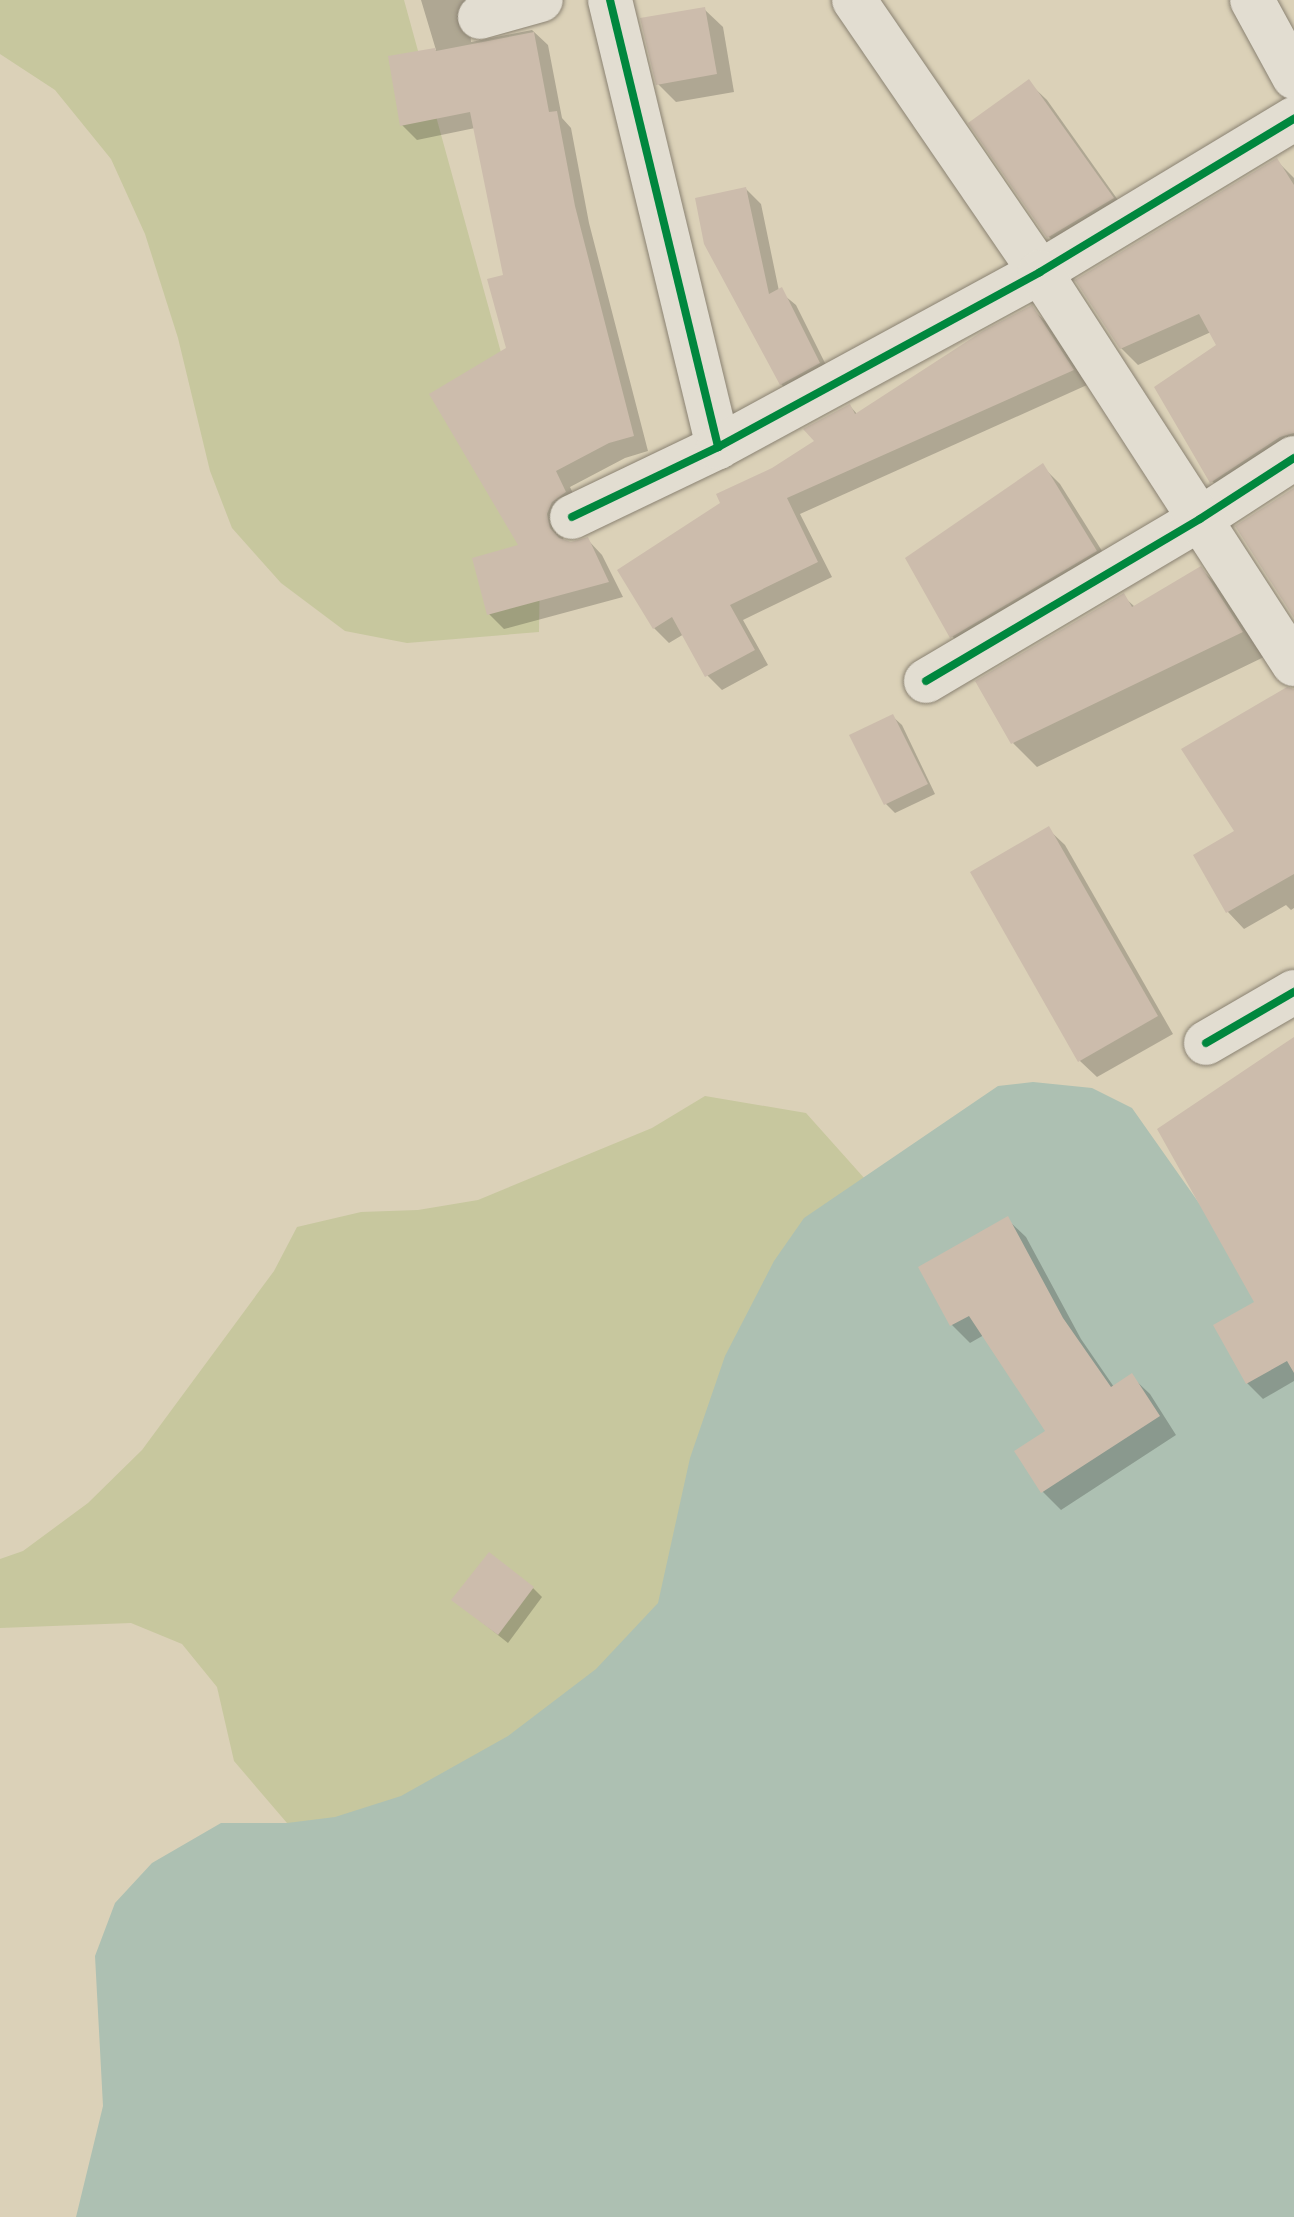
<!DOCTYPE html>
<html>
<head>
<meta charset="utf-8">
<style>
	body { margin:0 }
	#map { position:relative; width:1294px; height:2217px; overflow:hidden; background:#dbd1b8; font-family:"IM FELL English",serif }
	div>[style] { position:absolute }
	.green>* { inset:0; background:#c7c79e }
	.water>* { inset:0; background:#adc0b2 }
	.shadow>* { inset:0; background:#0003 }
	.building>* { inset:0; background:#ccbcac }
	.roads { filter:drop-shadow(0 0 2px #8a8272) drop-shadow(0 0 2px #8a8272) }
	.minor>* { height:44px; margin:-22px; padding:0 22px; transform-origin:22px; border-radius:22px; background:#e2ddd1 }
	.tertiary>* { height:44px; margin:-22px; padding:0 22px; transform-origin:22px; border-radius:22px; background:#e2ddd1 }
	.cycleway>* { height:8px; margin:-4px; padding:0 4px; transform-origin:4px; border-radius:4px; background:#00873e }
	span { translate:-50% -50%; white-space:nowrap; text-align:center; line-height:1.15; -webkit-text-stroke:6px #f1e5c7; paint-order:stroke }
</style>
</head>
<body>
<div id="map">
	<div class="green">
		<i style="clip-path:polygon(0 0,404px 0,541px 498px,539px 632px,407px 643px,345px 631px,281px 583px,232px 528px,210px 471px,178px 338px,145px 234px,111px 159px,55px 90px,0 54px)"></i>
		<i style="clip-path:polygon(705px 1096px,806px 1113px,865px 1179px,1294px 2217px,287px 1823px,234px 1761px,217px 1687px,182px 1644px,131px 1623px,0 1628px,0 1559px,23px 1551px,88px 1503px,142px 1450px,274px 1271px,297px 1227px,361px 1212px,418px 1210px,478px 1200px,652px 1128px)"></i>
	</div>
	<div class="water">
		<i style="clip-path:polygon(1033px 1082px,1092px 1088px,1132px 1108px,1256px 1284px,1294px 1259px,1294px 2217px,76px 2217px,103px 2106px,95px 1956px,115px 1903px,152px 1863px,221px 1823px,287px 1823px,335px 1817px,401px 1796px,508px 1736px,596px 1669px,658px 1603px,690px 1458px,725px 1356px,774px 1261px,804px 1218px,998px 1086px)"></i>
	</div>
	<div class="shadow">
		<i style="clip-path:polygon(421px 0,519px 0,470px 26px,471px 42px,532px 30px,548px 45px,562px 118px,571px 128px,589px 223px,648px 451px,625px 458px,570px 487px,580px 508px,561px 530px,564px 542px,571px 544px,587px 539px,602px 555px,623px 597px,504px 629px,489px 614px,521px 547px,505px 276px,475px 128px,417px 140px,402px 125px,390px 58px,436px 50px)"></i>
		<i style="clip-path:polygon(704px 9px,723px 27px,734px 92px,676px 102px,658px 84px)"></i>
		<i style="clip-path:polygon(1028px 82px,1047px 100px,1130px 217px,1067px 255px,1049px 237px,971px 123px)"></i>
		<i style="clip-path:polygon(1277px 161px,1294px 178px,1294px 459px,1229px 498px,1212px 481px,1219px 345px,1211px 332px,1138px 365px,1121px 348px)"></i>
		<i style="clip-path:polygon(746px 189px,761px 204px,779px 291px,796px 305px,833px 379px,796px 399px,781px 384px)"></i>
		<i style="clip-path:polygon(1031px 308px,1046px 322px,1087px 385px,800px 514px,832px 577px,743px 620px,768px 665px,722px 690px,707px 675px,684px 634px,669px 643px,654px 628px,773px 470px,817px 442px,850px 406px,858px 415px)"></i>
		<i style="clip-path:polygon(1042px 466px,1060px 484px,1114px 570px,970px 655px,952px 636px)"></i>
		<i style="clip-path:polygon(1200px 568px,1225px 593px,1266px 656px,1037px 767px,1013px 743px,1123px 596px,1135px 607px)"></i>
		<i style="clip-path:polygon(1287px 689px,1294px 689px,1294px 908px,1291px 910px,1286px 905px,1244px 929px,1228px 912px,1237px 832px)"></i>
		<i style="clip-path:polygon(892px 716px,902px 725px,935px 794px,895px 813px,886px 804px,852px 736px)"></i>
		<i style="clip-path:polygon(1048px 829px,1065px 845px,1173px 1034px,1097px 1077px,1080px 1061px)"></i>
		<i style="clip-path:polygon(1294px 1040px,1294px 1381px,1263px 1399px,1247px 1383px)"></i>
		<i style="clip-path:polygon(1007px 1219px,1026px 1237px,1081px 1339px,1114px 1387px,1131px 1376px,1150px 1394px,1176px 1435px,1061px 1510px,1043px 1492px,1048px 1431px,984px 1335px,970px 1343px,952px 1325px,920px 1268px)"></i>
		<i style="clip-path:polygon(533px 1588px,542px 1597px,508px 1643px,454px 1600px)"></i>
	</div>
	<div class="building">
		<i style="clip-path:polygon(705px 7px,717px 74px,656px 85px,640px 18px)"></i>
		<i style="clip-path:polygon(534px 32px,549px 112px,557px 111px,575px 206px,634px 436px,609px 443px,556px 471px,566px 492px,552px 502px,547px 514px,550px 528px,559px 538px,571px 542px,588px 537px,609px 582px,487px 615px,472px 558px,518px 545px,429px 394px,506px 348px,487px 279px,503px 275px,470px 112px,400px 126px,388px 56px,435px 48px,436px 51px)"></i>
		<i style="clip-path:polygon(1029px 79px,1114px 198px,1047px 238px,968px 123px)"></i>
		<i style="clip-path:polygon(1277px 158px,1294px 185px,1294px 433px,1280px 437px,1210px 483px,1154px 387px,1216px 345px,1199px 314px,1120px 349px,1075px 280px)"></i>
		<i style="clip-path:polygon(746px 187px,769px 294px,782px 287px,820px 363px,780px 385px,704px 244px,695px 198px)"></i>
		<i style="clip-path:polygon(1032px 305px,1074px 370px,787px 498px,818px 562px,730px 605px,755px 650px,705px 677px,672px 617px,653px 629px,617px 570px,720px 503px,716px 494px,772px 468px,814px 441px,803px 429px,850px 404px,855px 414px,983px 331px)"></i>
		<i style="clip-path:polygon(1043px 463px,1097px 551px,950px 638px,905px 558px)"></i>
		<i style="clip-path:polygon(1294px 488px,1294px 618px,1235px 526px)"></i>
		<i style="clip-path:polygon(1201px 566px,1243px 632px,1011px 744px,975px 681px,1124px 593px,1132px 607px)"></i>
		<i style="clip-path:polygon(1287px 687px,1294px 689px,1294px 874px,1226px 913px,1193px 855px,1234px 831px,1181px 749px)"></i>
		<i style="clip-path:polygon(893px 714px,928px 784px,884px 805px,849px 735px)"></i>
		<i style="clip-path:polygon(1049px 826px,1158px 1016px,1078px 1062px,970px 872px)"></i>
		<i style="clip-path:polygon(1294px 1037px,1294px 1373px,1287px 1361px,1246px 1384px,1213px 1325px,1254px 1302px,1157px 1129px)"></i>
		<i style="clip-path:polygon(1008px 1216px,1063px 1318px,1111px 1387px,1132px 1373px,1160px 1416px,1041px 1493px,1014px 1451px,1045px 1431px,969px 1316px,950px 1326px,918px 1267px)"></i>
		<i style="clip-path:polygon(489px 1552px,534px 1587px,498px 1635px,451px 1600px)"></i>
	</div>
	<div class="roads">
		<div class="minor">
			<i style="left:610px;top:0;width:460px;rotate:76.4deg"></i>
			<i style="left:1252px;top:0;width:88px;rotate:61.4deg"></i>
			<i style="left:480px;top:17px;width:63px;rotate:-15.6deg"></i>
			<i style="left:572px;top:517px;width:162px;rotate:-25.6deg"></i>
			<i style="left:718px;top:447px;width:366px;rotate:-28.5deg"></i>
			<i style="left:1040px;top:272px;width:297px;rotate:-31.1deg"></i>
			<i style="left:926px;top:681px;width:318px;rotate:-30.6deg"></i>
			<i style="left:1200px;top:519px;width:112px;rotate:-33deg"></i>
			<i style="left:1206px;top:1043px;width:102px;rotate:-30.1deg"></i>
		</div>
		<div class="tertiary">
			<i style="left:854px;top:0;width:330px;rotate:55.6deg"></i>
			<i style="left:1040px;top:272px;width:467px;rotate:57.1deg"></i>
		</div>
	</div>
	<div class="cycleway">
		<i style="left:610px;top:0;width:460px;rotate:76.4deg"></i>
		<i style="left:572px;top:517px;width:162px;rotate:-25.6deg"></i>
		<i style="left:718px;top:447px;width:366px;rotate:-28.5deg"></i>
		<i style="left:1040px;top:272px;width:297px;rotate:-31.1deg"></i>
		<i style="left:926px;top:681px;width:318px;rotate:-30.6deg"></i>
		<i style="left:1200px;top:519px;width:112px;rotate:-33deg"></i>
		<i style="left:1206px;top:1043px;width:102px;rotate:-30.1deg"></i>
	</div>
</div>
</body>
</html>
